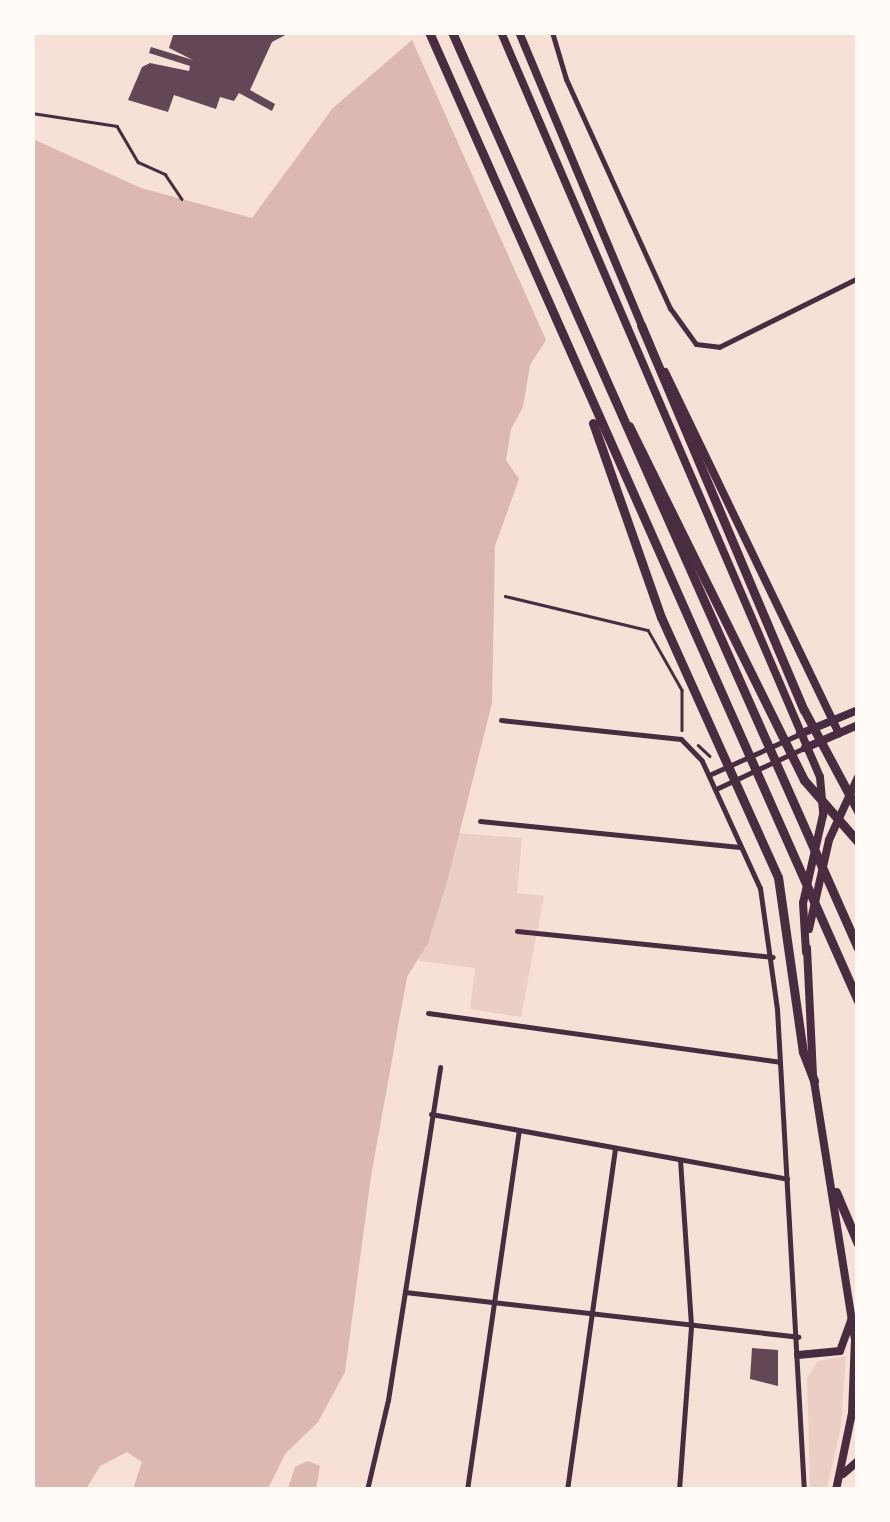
<!DOCTYPE html>
<html>
<head>
<meta charset="utf-8">
<style>
	body { margin:0 }
	#map { position:relative; width:890px; height:1522px; overflow:hidden; background:#f7e1d7; font-family:Signika,sans-serif }
	div>[style] { position:absolute }
	.green>* { inset:0; background:#ebcfc5 }
	.water>* { inset:0; background:#dcb8b0 }
	.building>* { inset:0; background:#644757 }
	.path>* { height:2.5px; margin:-1.25px; padding:0 1.25px; transform-origin:1.25px; border-radius:1.25px; background:#4a2c40 }
	.minor>* { height:5px; margin:-2.5px; padding:0 2.5px; transform-origin:2.5px; border-radius:2.5px; background:#4a2c40 }
	.secondary>* { height:8px; margin:-4px; padding:0 4px; transform-origin:4px; border-radius:4px; background:#4a2c40 }
	.primary>* { height:8px; margin:-4px; padding:0 4px; transform-origin:4px; border-radius:4px; background:#4a2c40 }
	.motorway>* { height:9px; margin:-4.5px; padding:0 4.5px; transform-origin:4.5px; border-radius:4.5px; background:#4a2c40 }
	span { translate:-50% -50%; white-space:nowrap; text-align:center; line-height:1.15; -webkit-text-stroke:9px #fffaf5; paint-order:stroke }
	.frame { position:absolute; inset:0; border:35px solid #fffaf5; pointer-events:none }
</style>
</head>
<body>
<div id="map">
	<div class="green">
		<i style="clip-path:polygon(457px 833px,522px 838px,517px 893px,544px 896px,521px 1017px,470px 1009px,475px 968px,419px 961px)"></i>
		<i style="clip-path:polygon(846px 1356px,841px 1426px,827px 1489px,810px 1489px,807px 1378px,818px 1361px)"></i>
	</div>
	<div class="water">
		<i style="clip-path:polygon(412px 40px,546px 340px,530px 365px,523px 407px,511px 429px,506px 460px,519px 479px,495px 546px,492px 703px,447px 882px,428px 943px,407px 977px,371px 1176px,345px 1372px,318px 1422px,285px 1454px,268px 1489px,133px 1489px,142px 1462px,127px 1452px,100px 1466px,86px 1489px,33px 1489px,33px 139px,141px 188px,252px 218px,333px 108px)"></i>
		<i style="clip-path:polygon(308px 1461px,320px 1466px,316px 1489px,288px 1489px,295px 1467px)"></i>
	</div>
	<div class="building">
		<i style="clip-path:polygon(174px 32px,291px 32px,272px 42px,250px 90px,275px 104px,272px 111px,239px 93px,234px 101px,220px 97px,216px 109px,174px 95px,168px 112px,128px 100px,142px 67px,150px 63px,189px 71px,190px 66px,149px 53px,151px 47px,193px 60px,169px 48px)"></i>
		<i style="clip-path:polygon(752px 1348px,778px 1350px,778px 1386px,750px 1379px)"></i>
	</div>
	<div class="path">
		<i style="left:32px;top:113px;width:86px;rotate:8.7deg"></i>
		<i style="left:117px;top:126px;width:42px;rotate:59.7deg"></i>
		<i style="left:138px;top:162px;width:30px;rotate:24deg"></i>
		<i style="left:165px;top:174px;width:30px;rotate:56deg"></i>
		<i style="left:505px;top:596px;width:147px;rotate:13.4deg"></i>
		<i style="left:648px;top:630px;width:69px;rotate:60.5deg"></i>
		<i style="left:682px;top:690px;width:40px;rotate:90deg"></i>
		<i style="left:698px;top:745px;width:16px;rotate:43deg"></i>
	</div>
	<div class="minor">
		<i style="left:552px;top:32px;width:49px;rotate:73.4deg"></i>
		<i style="left:566px;top:79px;width:252px;rotate:65.6deg"></i>
		<i style="left:670px;top:308px;width:44px;rotate:54.2deg"></i>
		<i style="left:696px;top:344px;width:23px;rotate:7deg"></i>
		<i style="left:719px;top:347px;width:155px;rotate:-26.4deg"></i>
		<i style="left:501px;top:720px;width:181px;rotate:6deg"></i>
		<i style="left:681px;top:739px;width:30px;rotate:46deg"></i>
		<i style="left:702px;top:761px;width:140px;rotate:65.5deg"></i>
		<i style="left:760px;top:888px;width:122px;rotate:82deg"></i>
		<i style="left:777px;top:1009px;width:482px;rotate:86.8deg"></i>
		<i style="left:709px;top:775px;width:100px;rotate:-24.3deg"></i>
		<i style="left:716px;top:789px;width:97px;rotate:-25deg"></i>
		<i style="left:480px;top:821px;width:261px;rotate:5.7deg"></i>
		<i style="left:517px;top:931px;width:257px;rotate:5.8deg"></i>
		<i style="left:428px;top:1013px;width:355px;rotate:7.9deg"></i>
		<i style="left:431px;top:1114px;width:362px;rotate:10.3deg"></i>
		<i style="left:405px;top:1292px;width:396px;rotate:6.5deg"></i>
		<i style="left:367px;top:1490px;width:92px;rotate:-76.9deg"></i>
		<i style="left:388px;top:1400px;width:337px;rotate:-81.1deg"></i>
		<i style="left:467px;top:1490px;width:363px;rotate:-81.8deg"></i>
		<i style="left:567px;top:1490px;width:345px;rotate:-82deg"></i>
		<i style="left:679px;top:1490px;width:165px;rotate:-85.8deg"></i>
		<i style="left:691px;top:1325px;width:164px;rotate:-93.8deg"></i>
	</div>
	<div class="secondary">
		<i style="left:501px;top:32px;width:810px;rotate:66.82deg"></i>
		<i style="left:820px;top:777px;width:38px;rotate:85deg"></i>
		<i style="left:823px;top:815px;width:90px;rotate:102.8deg"></i>
		<i style="left:803px;top:903px;width:49px;rotate:86.5deg"></i>
		<i style="left:519px;top:32px;width:322px;rotate:67.3deg"></i>
		<i style="left:665px;top:372px;width:401px;rotate:64.3deg"></i>
		<i style="left:800px;top:734px;width:63px;rotate:-22.5deg"></i>
		<i style="left:805px;top:748px;width:58px;rotate:-23.5deg"></i>
		<i style="left:809px;top:929px;width:91px;rotate:-77.3deg"></i>
		<i style="left:829px;top:840px;width:69px;rotate:-65.3deg"></i>
		<i style="left:807px;top:948px;width:125px;rotate:87.3deg"></i>
	</div>
	<div class="primary">
		<i style="left:814px;top:1081px;width:261px;rotate:81deg"></i>
		<i style="left:855px;top:1339px;width:74px;rotate:92.3deg"></i>
		<i style="left:852px;top:1413px;width:79px;rotate:101.7deg"></i>
		<i style="left:798px;top:1355px;width:42px;rotate:-5.4deg"></i>
		<i style="left:840px;top:1351px;width:33px;rotate:-70deg"></i>
		<i style="left:843px;top:1474px;width:20px;rotate:-41deg"></i>
	</div>
	<div class="motorway">
		<i style="left:429px;top:32px;width:1060px;rotate:66.12deg"></i>
		<i style="left:452px;top:32px;width:1002px;rotate:66.1deg"></i>
		<i style="left:641px;top:325px;width:418px;rotate:67.1deg"></i>
		<i style="left:804px;top:710px;width:115px;rotate:61.9deg"></i>
		<i style="left:593px;top:423px;width:206px;rotate:70.7deg"></i>
		<i style="left:661px;top:617px;width:285px;rotate:65.8deg"></i>
		<i style="left:778px;top:877px;width:177px;rotate:81.9deg"></i>
		<i style="left:803px;top:1052px;width:31px;rotate:69deg"></i>
		<i style="left:629px;top:426px;width:395px;rotate:63.7deg"></i>
		<i style="left:804px;top:780px;width:82px;rotate:48.9deg"></i>
		<i style="left:836px;top:1192px;width:56px;rotate:67.1deg"></i>
	</div>
	<div class="frame"></div>
</div>
</body>
</html>
